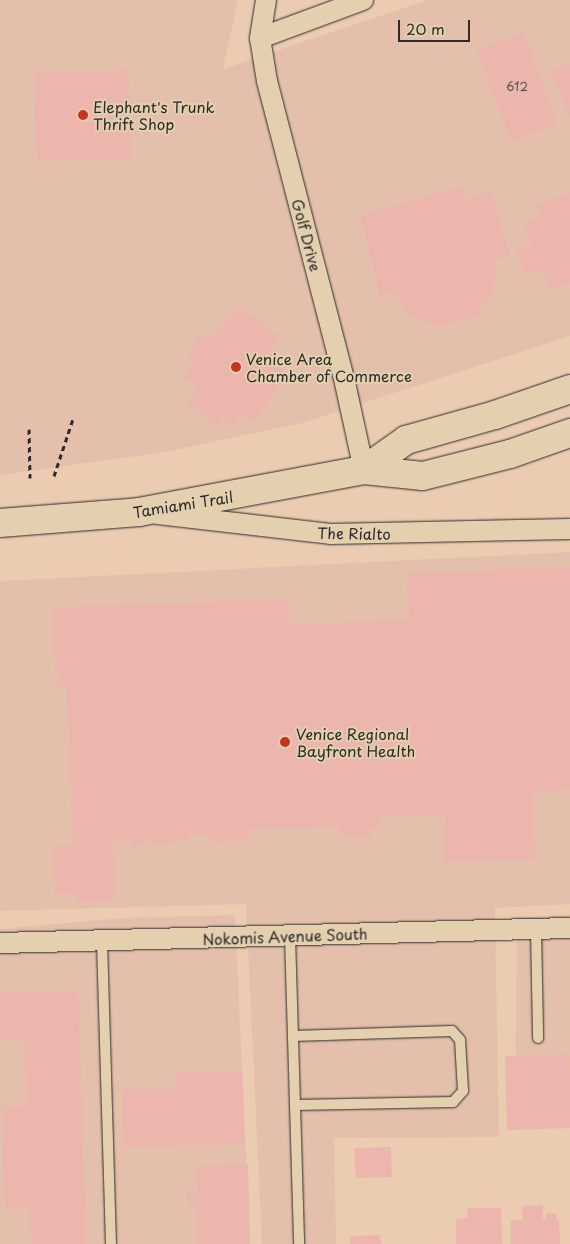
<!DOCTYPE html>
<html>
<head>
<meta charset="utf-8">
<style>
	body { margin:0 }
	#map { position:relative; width:570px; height:1244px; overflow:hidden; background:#ecccb1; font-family:"Playpen Sans",sans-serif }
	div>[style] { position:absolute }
	.built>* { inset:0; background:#e4bfab }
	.building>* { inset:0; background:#ecb5ad }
	.path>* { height:3px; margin-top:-1.5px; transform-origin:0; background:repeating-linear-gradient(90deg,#2b2b2b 0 5px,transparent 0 9px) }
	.roads { filter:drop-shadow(0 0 1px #2b2b2b) drop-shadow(0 0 1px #2b2b2b) }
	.lane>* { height:10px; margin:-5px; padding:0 5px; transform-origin:5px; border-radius:5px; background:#e4d0ae }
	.street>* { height:20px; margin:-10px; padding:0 10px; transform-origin:10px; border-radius:10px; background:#e4d0ae }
	.primary>* { height:28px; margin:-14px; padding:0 14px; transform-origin:14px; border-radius:14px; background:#e4d0ae }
	.dots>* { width:14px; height:14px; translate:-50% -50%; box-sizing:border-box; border:2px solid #e4d0ae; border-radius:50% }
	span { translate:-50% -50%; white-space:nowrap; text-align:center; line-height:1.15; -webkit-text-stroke:4px #e4d0ae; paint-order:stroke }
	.number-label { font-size:12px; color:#5b4e4c }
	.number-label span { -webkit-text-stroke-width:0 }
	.poi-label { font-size:15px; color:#2b2b2b }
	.left { translate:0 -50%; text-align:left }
	.street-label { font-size:15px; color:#2b2b2b }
	.scale { position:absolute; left:398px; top:20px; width:72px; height:22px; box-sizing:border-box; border:2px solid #2b2b2b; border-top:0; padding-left:6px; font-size:15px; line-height:18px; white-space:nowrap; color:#2b2b2b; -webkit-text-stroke:4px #e4d0ae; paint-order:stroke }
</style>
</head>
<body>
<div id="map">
	<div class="built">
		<i style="clip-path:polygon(0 0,238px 0,223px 69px,428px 0,570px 0,570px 336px,302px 423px,165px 452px,0 475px)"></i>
		<i style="clip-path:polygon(570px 552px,570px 904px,495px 908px,499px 1137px,334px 1138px,336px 1244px,262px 1244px,246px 904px,0 911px,0 581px)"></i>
		<i style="clip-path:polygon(235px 915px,250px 1244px,0 1244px,0 929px,124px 918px)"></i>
		<i style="clip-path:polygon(570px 915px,570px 1116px,515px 1117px,517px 918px)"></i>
	</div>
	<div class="building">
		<i style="clip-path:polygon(524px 33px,557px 124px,511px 141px,477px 50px)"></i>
		<i style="clip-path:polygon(570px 63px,570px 117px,550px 72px)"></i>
		<i style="clip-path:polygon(128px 70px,131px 158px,37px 161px,34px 73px)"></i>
		<i style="clip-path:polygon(463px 186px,466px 199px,491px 192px,510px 254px,495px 260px,494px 289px,476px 316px,441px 326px,410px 317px,394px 292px,380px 296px,360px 216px)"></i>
		<i style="clip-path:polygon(570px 192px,570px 282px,551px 290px,543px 269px,526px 276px,516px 251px,532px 244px,524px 223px,542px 216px,537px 205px)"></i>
		<i style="clip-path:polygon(239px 307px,280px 336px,265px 357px,288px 373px,254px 423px,241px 413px,233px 425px,222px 417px,217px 425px,187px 404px,199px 387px,185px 377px,196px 361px,187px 355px,201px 334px,210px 341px)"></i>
		<i style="clip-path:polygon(570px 568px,570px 788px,533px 794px,535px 859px,444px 862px,445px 814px,380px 816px,381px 828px,370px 829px,370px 838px,340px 834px,340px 826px,247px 829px,248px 841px,209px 842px,208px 835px,187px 835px,187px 840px,165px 843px,149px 844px,149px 839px,144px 839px,144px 846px,132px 846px,131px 838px,113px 842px,115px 900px,76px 901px,76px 894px,55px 894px,54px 845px,73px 845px,67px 685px,58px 686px,58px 668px,55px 669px,53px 607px,289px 600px,289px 624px,409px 620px,407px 573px)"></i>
		<i style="clip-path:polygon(78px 990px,86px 1244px,31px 1244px,30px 1209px,5px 1209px,2px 1107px,27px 1106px,24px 1038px,0 1039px,0 993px)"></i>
		<i style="clip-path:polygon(569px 1054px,570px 1128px,507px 1130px,505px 1056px)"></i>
		<i style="clip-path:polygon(243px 1072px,244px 1144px,124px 1147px,123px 1090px,175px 1089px,175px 1073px)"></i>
		<i style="clip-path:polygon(391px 1147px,392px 1177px,356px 1178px,354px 1148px)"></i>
		<i style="clip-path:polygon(248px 1164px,250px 1244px,198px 1244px,197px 1205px,188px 1205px,187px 1191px,197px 1191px,196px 1166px)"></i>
		<i style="clip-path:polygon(543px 1205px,543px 1219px,547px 1219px,546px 1213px,556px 1213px,556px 1219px,559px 1219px,560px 1244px,511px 1244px,511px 1220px,523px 1220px,522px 1206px)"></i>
		<i style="clip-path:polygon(467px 1208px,501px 1208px,502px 1244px,456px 1244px,456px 1219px,468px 1218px)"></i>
		<i style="clip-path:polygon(380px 1235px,381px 1244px,350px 1244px,350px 1236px)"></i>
	</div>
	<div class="path">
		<i style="left:29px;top:429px;width:49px;rotate:88.8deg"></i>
		<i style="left:54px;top:476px;width:60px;rotate:-71.6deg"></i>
	</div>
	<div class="roads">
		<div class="lane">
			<i style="left:536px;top:929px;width:109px;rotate:88.9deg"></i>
			<i style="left:290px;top:936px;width:308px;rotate:88.3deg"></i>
			<i style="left:102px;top:941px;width:303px;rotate:88.3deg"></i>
			<i style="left:293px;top:1036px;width:159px;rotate:-1.8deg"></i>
			<i style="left:452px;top:1031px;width:12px;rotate:48deg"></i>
			<i style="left:460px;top:1040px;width:51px;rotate:86.6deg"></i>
			<i style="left:463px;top:1091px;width:15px;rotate:132deg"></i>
			<i style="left:453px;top:1102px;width:158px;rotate:178.9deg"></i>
		</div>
		<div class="street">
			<i style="left:266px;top:0;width:38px;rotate:99deg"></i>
			<i style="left:260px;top:38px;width:44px;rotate:80.8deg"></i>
			<i style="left:267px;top:81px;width:312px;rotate:75.5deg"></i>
			<i style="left:345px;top:383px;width:89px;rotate:77.7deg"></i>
			<i style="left:260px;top:38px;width:110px;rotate:-20.3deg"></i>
			<i style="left:158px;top:514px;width:173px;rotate:6.6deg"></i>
			<i style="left:330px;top:534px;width:240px;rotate:-1.2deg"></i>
			<i style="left:0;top:943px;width:570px;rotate:-1.51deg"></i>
		</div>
		<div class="primary">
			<i style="left:364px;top:470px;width:52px;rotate:-35.5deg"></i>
			<i style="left:406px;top:440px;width:92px;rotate:-15.7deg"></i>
			<i style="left:495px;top:415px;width:79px;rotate:-19.1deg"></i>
			<i style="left:0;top:523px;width:139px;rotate:-4.5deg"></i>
			<i style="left:139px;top:512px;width:229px;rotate:-10.6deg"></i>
			<i style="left:364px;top:470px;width:59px;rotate:5.8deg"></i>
			<i style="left:423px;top:476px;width:90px;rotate:-14.2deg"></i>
			<i style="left:510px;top:454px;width:64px;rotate:-19.3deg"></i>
		</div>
	</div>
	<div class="dots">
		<i style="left:83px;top:115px;background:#c8321e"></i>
		<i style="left:236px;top:367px;background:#c8321e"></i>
		<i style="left:285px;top:742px;background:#c8321e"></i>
	</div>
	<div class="number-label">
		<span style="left:517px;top:87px">612</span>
	</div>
	<div class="poi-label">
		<span class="left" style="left:93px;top:115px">Elephant's Trunk<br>Thrift Shop</span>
		<span class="left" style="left:246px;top:367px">Venice Area<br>Chamber of Commerce</span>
		<span class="left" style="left:296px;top:742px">Venice Regional<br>Bayfront Health</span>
	</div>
	<div class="street-label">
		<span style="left:307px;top:235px;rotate:75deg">Golf Drive</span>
		<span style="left:183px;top:504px;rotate:-9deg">Tamiami Trail</span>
		<span style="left:354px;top:533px;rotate:1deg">The Rialto</span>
		<span style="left:285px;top:936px;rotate:-2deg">Nokomis Avenue South</span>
	</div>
	<div class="scale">20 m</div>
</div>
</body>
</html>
